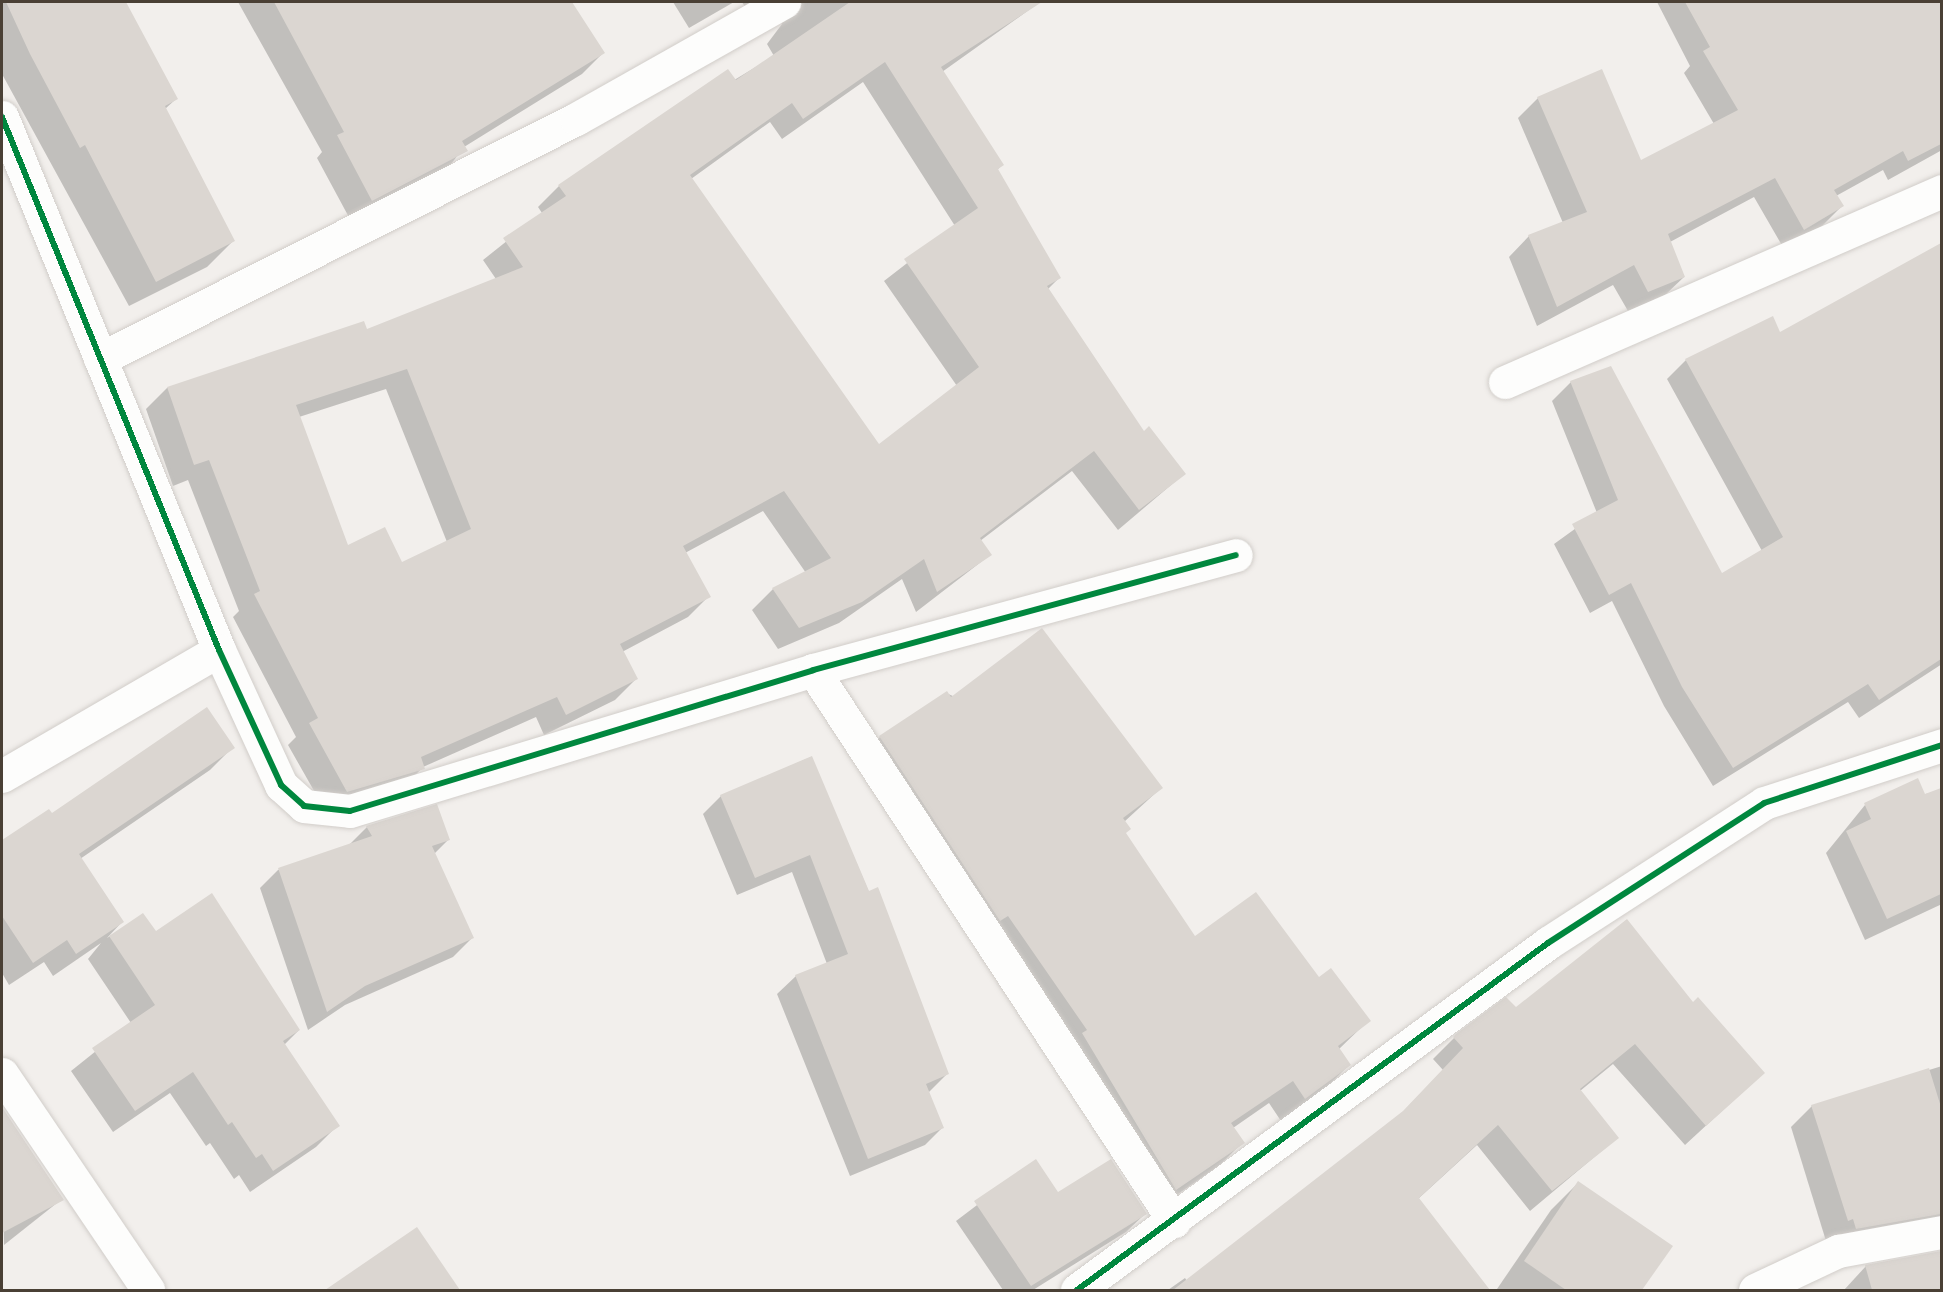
<!DOCTYPE html>
<html>
<head>
<meta charset="utf-8">
<style>
	body { margin:0 }
	#map { position:relative; width:1943px; height:1292px; overflow:hidden; background:#f2efec; font-family:Helvetica,sans-serif }
	div>[style] { position:absolute }
	.shadow>* { inset:0; background:#0003 }
	.building>* { inset:0; background:#dbd6d1 }
	.roads { filter:drop-shadow(0 0 2px #d1cdc9) drop-shadow(0 0 2px #d1cdc9) }
	.minor>* { height:33px; margin:-16.5px; padding:0 16.5px; transform-origin:16.5px; border-radius:16.5px; background:#fdfdfc }
	.cycleway>* { height:6px; margin:-3px; padding:0 3px; transform-origin:3px; border-radius:3px; background:#00873e }
	span { translate:-50% -50%; white-space:nowrap; text-align:center; line-height:1.15; -webkit-text-stroke:5px #fff; paint-order:stroke }
	.frame { position:absolute; inset:0; border:3px solid #4a4035; pointer-events:none }
</style>
</head>
<body>
<div id="map">
	<div class="shadow">
		<i style="clip-path:polygon(2px 2px,44px 2px,51px 18px,84px 2px,124px 2px,176px 99px,165px 109px,233px 241px,207px 267px,129px 306px,2px 74px)"></i>
		<i style="clip-path:polygon(238px 2px,571px 2px,603px 53px,582px 74px,464px 147px,445px 172px,351px 221px,317px 158px,322px 152px)"></i>
		<i style="clip-path:polygon(673px 2px,734px 2px,689px 28px)"></i>
		<i style="clip-path:polygon(evenodd,742px 2px,1040px 2px,942px 72px,1002px 165px,997px 170px,1059px 278px,1048px 289px,1143px 433px,1184px 474px,1118px 530px,1072px 471px,980px 541px,990px 555px,916px 612px,902px 579px,839px 623px,778px 649px,752px 610px,773px 589px,806px 573px,763px 511px,685px 553px,709px 596px,688px 617px,622px 652px,636px 679px,615px 700px,544px 735px,536px 717px,423px 767px,402px 789px,326px 812px,288px 745px,296px 737px,233px 617px,239px 611px,188px 480px,173px 486px,146px 409px,167px 388px,363px 323px,366px 331px,496px 279px,483px 260px,542px 213px,538px 207px,559px 186px,774px 56px,767px 44px,782px 24px,772px 6px,747px 10px,742px 2px,863px 82px,955px 226px,884px 281px,957px 386px,878px 446px,691px 179px,770px 122px,782px 139px,863px 82px,742px 2px,386px 389px,447px 542px,402px 564px,348px 547px,299px 417px,386px 389px)"></i>
		<i style="clip-path:polygon(1657px 2px,1942px 2px,1942px 150px,1888px 180px,1883px 170px,1836px 196px,1842px 206px,1822px 226px,1784px 249px,1754px 197px,1670px 242px,1684px 277px,1663px 297px,1628px 311px,1613px 285px,1537px 326px,1509px 257px,1529px 236px,1563px 223px,1518px 118px,1538px 98px,1640px 162px,1714px 124px,1684px 73px,1690px 66px)"></i>
		<i style="clip-path:polygon(1942px 246px,1942px 664px,1859px 718px,1848px 702px,1713px 786px,1664px 706px,1612px 601px,1590px 613px,1554px 544px,1597px 513px,1552px 401px,1571px 382px,1721px 575px,1762px 551px,1667px 379px,1686px 360px,1780px 334px)"></i>
		<i style="clip-path:polygon(946px 693px,1161px 788px,1124px 822px,1124px 834px,1194px 938px,1319px 979px,1369px 1020px,1338px 1050px,1349px 1065px,1326px 1088px,1281px 1121px,1269px 1103px,1233px 1128px,1243px 1142px,1220px 1165px,1152px 1212px,857px 760px,880px 737px)"></i>
		<i style="clip-path:polygon(233px 747px,210px 770px,80px 859px,122px 922px,107px 938px,143px 915px,155px 933px,299px 1030px,284px 1045px,338px 1125px,316px 1147px,250px 1192px,239px 1175px,234px 1179px,210px 1143px,206px 1146px,170px 1093px,113px 1132px,71px 1071px,131px 1023px,88px 959px,101px 943px,53px 976px,44px 962px,9px 985px,2px 973px,2px 842px,48px 811px,51px 816px)"></i>
		<i style="clip-path:polygon(811px 757px,947px 1074px,928px 1093px,943px 1127px,925px 1145px,850px 1176px,777px 994px,796px 976px,827px 964px,792px 872px,737px 895px,703px 814px,721px 796px)"></i>
		<i style="clip-path:polygon(1942px 791px,1942px 904px,1865px 940px,1826px 853px,1865px 805px)"></i>
		<i style="clip-path:polygon(367px 827px,448px 840px,434px 854px,472px 938px,453px 957px,345px 1005px,308px 1030px,260px 888px,278px 870px,349px 845px)"></i>
		<i style="clip-path:polygon(1692px 1004px,1763px 1073px,1685px 1145px,1613px 1064px,1580px 1091px,1617px 1138px,1530px 1211px,1477px 1145px,1418px 1199px,1477px 1277px,1464px 1290px,1168px 1290px,1185px 1278px,1187px 1281px,1400px 1115px,1443px 1070px,1433px 1059px,1457px 1035px,1516px 1009px)"></i>
		<i style="clip-path:polygon(1942px 1066px,1942px 1233px,1826px 1241px,1791px 1127px,1812px 1106px)"></i>
		<i style="clip-path:polygon(10px 1122px,62px 1199px,4px 1245px,2px 1127px)"></i>
		<i style="clip-path:polygon(1035px 1161px,1057px 1194px,1145px 1214px,1126px 1232px,1033px 1290px,1003px 1290px,956px 1221px)"></i>
		<i style="clip-path:polygon(1578px 1183px,1671px 1247px,1640px 1290px,1497px 1289px,1551px 1210px)"></i>
		<i style="clip-path:polygon(417px 1229px,457px 1290px,327px 1290px)"></i>
		<i style="clip-path:polygon(1942px 1253px,1942px 1290px,1844px 1290px,1866px 1266px)"></i>
	</div>
	<div class="building">
		<i style="clip-path:polygon(6px 2px,126px 2px,178px 99px,165px 106px,235px 241px,156px 282px,85px 145px,80px 148px,30px 54px)"></i>
		<i style="clip-path:polygon(274px 2px,572px 2px,605px 53px,462px 141px,468px 151px,372px 201px,337px 135px,344px 132px)"></i>
		<i style="clip-path:polygon(evenodd,850px 2px,1042px 2px,941px 67px,1004px 165px,998px 169px,1061px 278px,1047px 286px,1144px 431px,1149px 426px,1186px 474px,1139px 510px,1094px 451px,980px 538px,992px 555px,937px 592px,924px 559px,862px 602px,799px 628px,772px 588px,831px 558px,784px 491px,683px 546px,711px 597px,620px 644px,638px 679px,566px 715px,557px 697px,421px 757px,425px 769px,347px 792px,309px 723px,318px 718px,254px 594px,260px 591px,209px 460px,194px 465px,167px 387px,364px 321px,367px 329px,523px 267px,503px 238px,566px 196px,558px 185px,728px 69px,736px 80px,850px 2px,885px 62px,978px 208px,904px 259px,979px 367px,879px 444px,690px 175px,792px 103px,803px 119px,885px 62px,850px 2px,407px 369px,471px 529px,402px 562px,385px 527px,348px 545px,296px 405px,407px 369px)"></i>
		<i style="clip-path:polygon(1685px 2px,1941px 2px,1941px 144px,1908px 161px,1903px 151px,1834px 190px,1844px 206px,1804px 230px,1775px 178px,1668px 234px,1685px 277px,1648px 292px,1634px 265px,1557px 307px,1528px 235px,1587px 212px,1537px 97px,1602px 69px,1641px 160px,1738px 110px,1703px 51px,1710px 47px)"></i>
		<i style="clip-path:polygon(1941px 243px,1941px 659px,1879px 700px,1868px 684px,1733px 768px,1682px 687px,1631px 583px,1609px 595px,1572px 524px,1618px 500px,1570px 381px,1611px 366px,1722px 573px,1783px 537px,1685px 359px,1773px 316px,1780px 332px)"></i>
		<i style="clip-path:polygon(1042px 628px,1163px 788px,1123px 818px,1131px 829px,1126px 833px,1195px 936px,1256px 892px,1319px 977px,1331px 968px,1371px 1021px,1338px 1046px,1351px 1065px,1305px 1099px,1293px 1081px,1231px 1123px,1245px 1143px,1176px 1190px,1082px 1033px,1087px 1030px,1008px 916px,1000px 921px,879px 736px,947px 691px,951px 697px)"></i>
		<i style="clip-path:polygon(207px 707px,235px 748px,79px 854px,124px 922px,76px 954px,67px 940px,33px 963px,2px 916px,2px 840px,49px 809px,52px 813px)"></i>
		<i style="clip-path:polygon(812px 756px,869px 891px,878px 887px,949px 1074px,926px 1084px,944px 1128px,868px 1159px,795px 975px,848px 954px,810px 855px,755px 878px,720px 795px)"></i>
		<i style="clip-path:polygon(1918px 778px,1925px 794px,1941px 788px,1941px 894px,1887px 919px,1846px 831px,1871px 819px,1864px 803px)"></i>
		<i style="clip-path:polygon(437px 804px,450px 840px,432px 846px,474px 938px,365px 986px,327px 1012px,278px 868px,372px 836px,366px 826px)"></i>
		<i style="clip-path:polygon(212px 893px,300px 1030px,283px 1041px,340px 1126px,273px 1171px,262px 1154px,256px 1158px,232px 1122px,228px 1125px,193px 1072px,135px 1111px,92px 1048px,155px 1005px,109px 936px,143px 913px,156px 931px)"></i>
		<i style="clip-path:polygon(1627px 919px,1693px 1002px,1698px 997px,1765px 1073px,1706px 1126px,1635px 1044px,1580px 1089px,1619px 1138px,1552px 1191px,1498px 1125px,1419px 1198px,1490px 1290px,1173px 1290px,1403px 1111px,1463px 1048px,1453px 1037px,1456px 1034px,1506px 997px,1516px 1007px)"></i>
		<i style="clip-path:polygon(1929px 1068px,1941px 1107px,1941px 1214px,1856px 1229px,1853px 1219px,1848px 1221px,1811px 1105px)"></i>
		<i style="clip-path:polygon(2px 1107px,64px 1200px,2px 1233px)"></i>
		<i style="clip-path:polygon(1036px 1159px,1058px 1192px,1111px 1159px,1147px 1214px,1031px 1286px,974px 1201px)"></i>
		<i style="clip-path:polygon(1578px 1181px,1673px 1246px,1642px 1290px,1566px 1290px,1524px 1261px)"></i>
		<i style="clip-path:polygon(417px 1227px,460px 1290px,325px 1290px)"></i>
		<i style="clip-path:polygon(1941px 1251px,1941px 1290px,1872px 1290px,1865px 1265px)"></i>
	</div>
	<div class="roads">
		<div class="minor">
			<i style="left:2px;top:117px;width:575px;rotate:67.85deg"></i>
			<i style="left:219px;top:650px;width:149px;rotate:65.3deg"></i>
			<i style="left:281px;top:785px;width:31px;rotate:42deg"></i>
			<i style="left:304px;top:806px;width:46px;rotate:6.2deg"></i>
			<i style="left:350px;top:811px;width:484px;rotate:-16.9deg"></i>
			<i style="left:813px;top:670px;width:438px;rotate:-15.2deg"></i>
			<i style="left:100px;top:359px;width:533px;rotate:-26.76deg"></i>
			<i style="left:576px;top:119px;width:239px;rotate:-29.4deg"></i>
			<i style="left:1505px;top:382px;width:477px;rotate:-23.6deg"></i>
			<i style="left:813px;top:670px;width:659px;rotate:56.77deg"></i>
			<i style="left:2px;top:776px;width:251px;rotate:-30.1deg"></i>
			<i style="left:2px;top:1074px;width:261px;rotate:55.9deg"></i>
			<i style="left:1077px;top:1290px;width:585px;rotate:-36.38deg"></i>
			<i style="left:1548px;top:943px;width:257px;rotate:-32.9deg"></i>
			<i style="left:1764px;top:803px;width:187px;rotate:-18deg"></i>
			<i style="left:1755px;top:1290px;width:92px;rotate:-25.2deg"></i>
			<i style="left:1838px;top:1251px;width:106px;rotate:-10.4deg"></i>
		</div>
	</div>
	<div class="cycleway">
		<i style="left:2px;top:117px;width:575px;rotate:67.85deg"></i>
		<i style="left:219px;top:650px;width:149px;rotate:65.3deg"></i>
		<i style="left:281px;top:785px;width:31px;rotate:42deg"></i>
		<i style="left:304px;top:806px;width:46px;rotate:6.2deg"></i>
		<i style="left:350px;top:811px;width:484px;rotate:-16.9deg"></i>
		<i style="left:813px;top:670px;width:438px;rotate:-15.2deg"></i>
		<i style="left:1077px;top:1290px;width:585px;rotate:-36.38deg"></i>
		<i style="left:1548px;top:943px;width:257px;rotate:-32.9deg"></i>
		<i style="left:1764px;top:803px;width:187px;rotate:-18deg"></i>
	</div>
	<div class="frame"></div>
</div>
</body>
</html>
